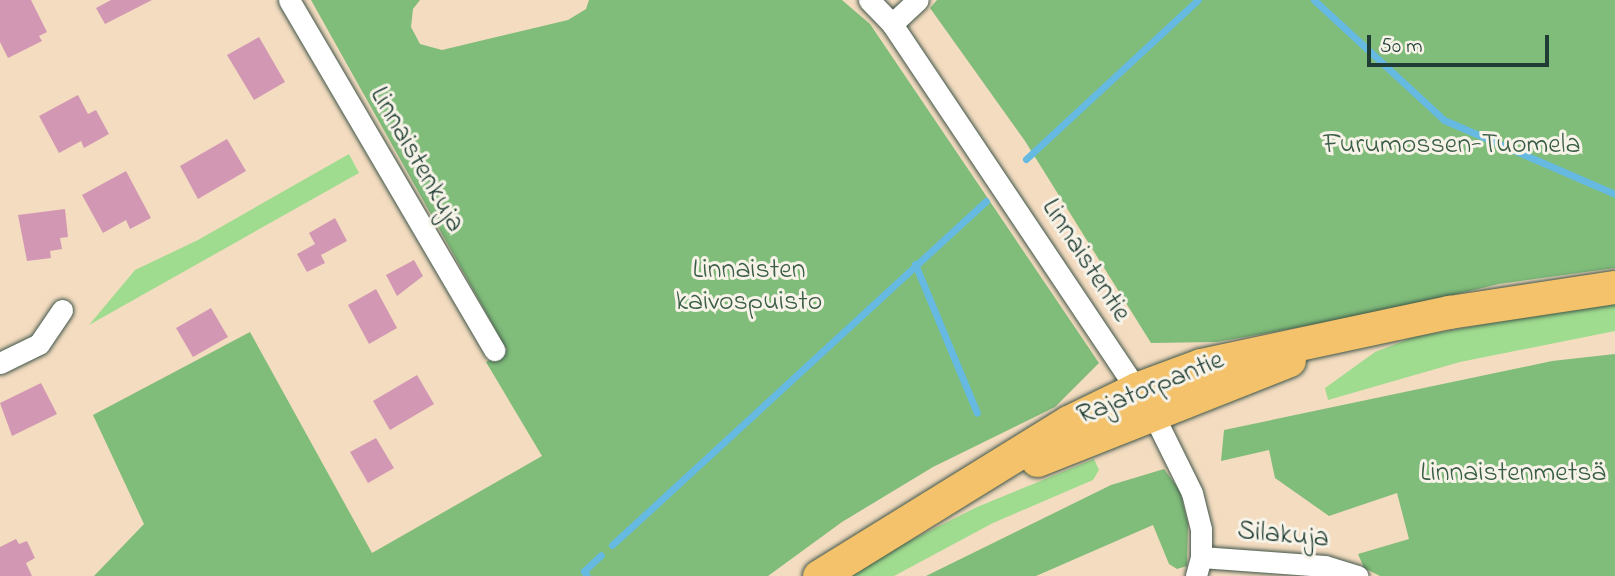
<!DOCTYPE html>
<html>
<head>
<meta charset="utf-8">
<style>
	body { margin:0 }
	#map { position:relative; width:1615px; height:576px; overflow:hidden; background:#f4dcc0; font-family:"Indie Flower",sans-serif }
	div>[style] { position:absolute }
	.green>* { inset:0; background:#a0dc8f }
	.forest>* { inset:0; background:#80bc7a }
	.stream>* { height:7px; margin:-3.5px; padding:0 3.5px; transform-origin:3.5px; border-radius:3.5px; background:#66bae2 }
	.building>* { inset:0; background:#d298b3 }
	.roads { filter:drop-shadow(0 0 2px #3f5549) drop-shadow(0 0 2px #3f5549) }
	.street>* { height:21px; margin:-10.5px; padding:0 10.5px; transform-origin:10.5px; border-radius:10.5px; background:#fff }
	.primary>* { height:33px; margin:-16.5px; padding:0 16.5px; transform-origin:16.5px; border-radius:16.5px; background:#f3c26a }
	span { translate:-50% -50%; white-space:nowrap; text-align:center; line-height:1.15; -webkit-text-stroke:6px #f7f3e8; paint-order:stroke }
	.park-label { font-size:28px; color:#395d46 }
	.street-label { font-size:28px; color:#1f3d34 }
	.scale { position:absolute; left:1367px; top:35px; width:182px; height:32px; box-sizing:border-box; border:4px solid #1f3d34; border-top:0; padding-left:9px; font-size:21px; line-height:24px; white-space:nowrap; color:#1f3d34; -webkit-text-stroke:5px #f7f3e8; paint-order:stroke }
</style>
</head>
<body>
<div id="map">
	<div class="green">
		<i style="clip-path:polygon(349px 154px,359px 173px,89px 325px,135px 270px,198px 240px)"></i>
		<i style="clip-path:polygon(1615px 301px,1615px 331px,1460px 362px,1328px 400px,1325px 388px,1375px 352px,1414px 337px)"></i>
		<i style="clip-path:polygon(1094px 459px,1099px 470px,1093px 480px,993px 523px,894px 576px,840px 576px,977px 507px)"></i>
	</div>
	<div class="forest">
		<i style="clip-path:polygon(311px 0,420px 0,413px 9px,411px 27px,420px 44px,442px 50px,568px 20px,586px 9px,589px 0,842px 0,870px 24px,1099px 363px,1055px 407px,933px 467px,842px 522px,768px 576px,94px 576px,144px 524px,93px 415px,250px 332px,372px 553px,542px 456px,486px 362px,507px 350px)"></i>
		<i style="clip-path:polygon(937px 0,1615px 0,1615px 268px,1499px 284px,1374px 314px,1217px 342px,1151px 343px,1025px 141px,930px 8px)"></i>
		<i style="clip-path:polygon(1615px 354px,1615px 576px,1380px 576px,1364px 568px,1358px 554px,1409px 539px,1397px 493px,1329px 516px,1275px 478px,1269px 450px,1221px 461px,1224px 430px,1552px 361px)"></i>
		<i style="clip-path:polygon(1164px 469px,1180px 491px,1188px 524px,1187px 566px,1177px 569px,1169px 564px,1153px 525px,1036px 576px,926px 576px,1111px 485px)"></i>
	</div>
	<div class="stream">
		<i style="left:1314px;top:0;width:177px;rotate:42.7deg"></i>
		<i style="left:1444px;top:120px;width:186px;rotate:23.4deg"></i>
		<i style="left:1026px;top:159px;width:234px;rotate:-42.8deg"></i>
		<i style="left:915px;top:264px;width:161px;rotate:67.4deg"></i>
		<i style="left:612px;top:545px;width:508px;rotate:-42.61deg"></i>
		<i style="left:587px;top:576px;width:6px;rotate:-121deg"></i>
		<i style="left:584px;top:571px;width:23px;rotate:-43deg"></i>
	</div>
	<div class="building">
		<i style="clip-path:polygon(0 0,31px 0,47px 32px,39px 36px,42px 41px,8px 58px,0 42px)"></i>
		<i style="clip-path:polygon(111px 0,152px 0,105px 24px,96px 8px)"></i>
		<i style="clip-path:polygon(259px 37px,285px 82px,254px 100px,227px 55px)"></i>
		<i style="clip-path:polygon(78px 95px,88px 114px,96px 110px,109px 134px,84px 148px,81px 141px,59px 153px,39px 116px)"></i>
		<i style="clip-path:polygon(227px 139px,246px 171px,198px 199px,180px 166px)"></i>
		<i style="clip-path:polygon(126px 171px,151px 218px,130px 229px,126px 220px,103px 233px,82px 195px)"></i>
		<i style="clip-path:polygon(65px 209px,68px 237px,60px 238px,62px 249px,50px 251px,51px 258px,27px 261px,18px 215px)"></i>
		<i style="clip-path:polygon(335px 218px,347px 241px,321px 255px,325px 263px,307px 272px,297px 254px,315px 244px,309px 233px)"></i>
		<i style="clip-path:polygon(414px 260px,423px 276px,397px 296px,386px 275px)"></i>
		<i style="clip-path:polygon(376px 289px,397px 328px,369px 344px,348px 305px)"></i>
		<i style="clip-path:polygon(211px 308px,228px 337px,193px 357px,176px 328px)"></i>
		<i style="clip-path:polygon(417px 375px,434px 404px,390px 430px,373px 401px)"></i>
		<i style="clip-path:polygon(41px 383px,57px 414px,12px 436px,0 403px)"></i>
		<i style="clip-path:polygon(376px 438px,394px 468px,368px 483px,350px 452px)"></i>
		<i style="clip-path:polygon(16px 539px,19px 544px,27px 541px,35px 558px,26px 563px,32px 576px,0 576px,0 547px)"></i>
	</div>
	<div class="roads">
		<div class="street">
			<i style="left:289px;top:0;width:406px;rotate:59.6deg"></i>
			<i style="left:869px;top:0;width:33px;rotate:46deg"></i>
			<i style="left:892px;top:24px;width:467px;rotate:56.2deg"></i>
			<i style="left:1152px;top:412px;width:90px;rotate:63.7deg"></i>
			<i style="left:1192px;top:493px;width:37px;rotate:76deg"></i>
			<i style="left:1201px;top:529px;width:28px;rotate:90deg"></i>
			<i style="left:1201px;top:557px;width:20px;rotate:105deg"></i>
			<i style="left:892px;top:24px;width:35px;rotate:-43deg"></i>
			<i style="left:0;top:363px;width:43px;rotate:-26deg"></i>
			<i style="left:39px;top:344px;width:41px;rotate:-55.9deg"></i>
			<i style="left:1201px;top:557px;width:124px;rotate:4.2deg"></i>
			<i style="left:1325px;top:566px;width:34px;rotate:17deg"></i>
		</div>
		<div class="primary">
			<i style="left:1037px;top:460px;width:271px;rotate:-21.6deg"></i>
			<i style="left:819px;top:576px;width:293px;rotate:-31.7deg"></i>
			<i style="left:1068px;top:422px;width:76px;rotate:-25.9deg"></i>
			<i style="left:1136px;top:389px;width:69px;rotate:-20.3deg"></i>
			<i style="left:1201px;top:365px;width:254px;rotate:-12.1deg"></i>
			<i style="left:1449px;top:312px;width:168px;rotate:-8.6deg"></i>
		</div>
	</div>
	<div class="park-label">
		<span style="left:1452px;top:146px">Furumossen-Tuomela</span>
		<span style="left:749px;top:287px">Linnaisten<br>kaivospuisto</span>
		<span style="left:1513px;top:474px">Linnaistenmetsä</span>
	</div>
	<div class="street-label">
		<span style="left:416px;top:160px;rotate:60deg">Linnaistenkuja</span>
		<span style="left:1085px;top:261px;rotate:57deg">Linnaistentie</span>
		<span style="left:1151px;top:389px;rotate:-22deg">Rajatorpantie</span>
		<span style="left:1283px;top:536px;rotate:5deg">Silakuja</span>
	</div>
	<div class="scale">50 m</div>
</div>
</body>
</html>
